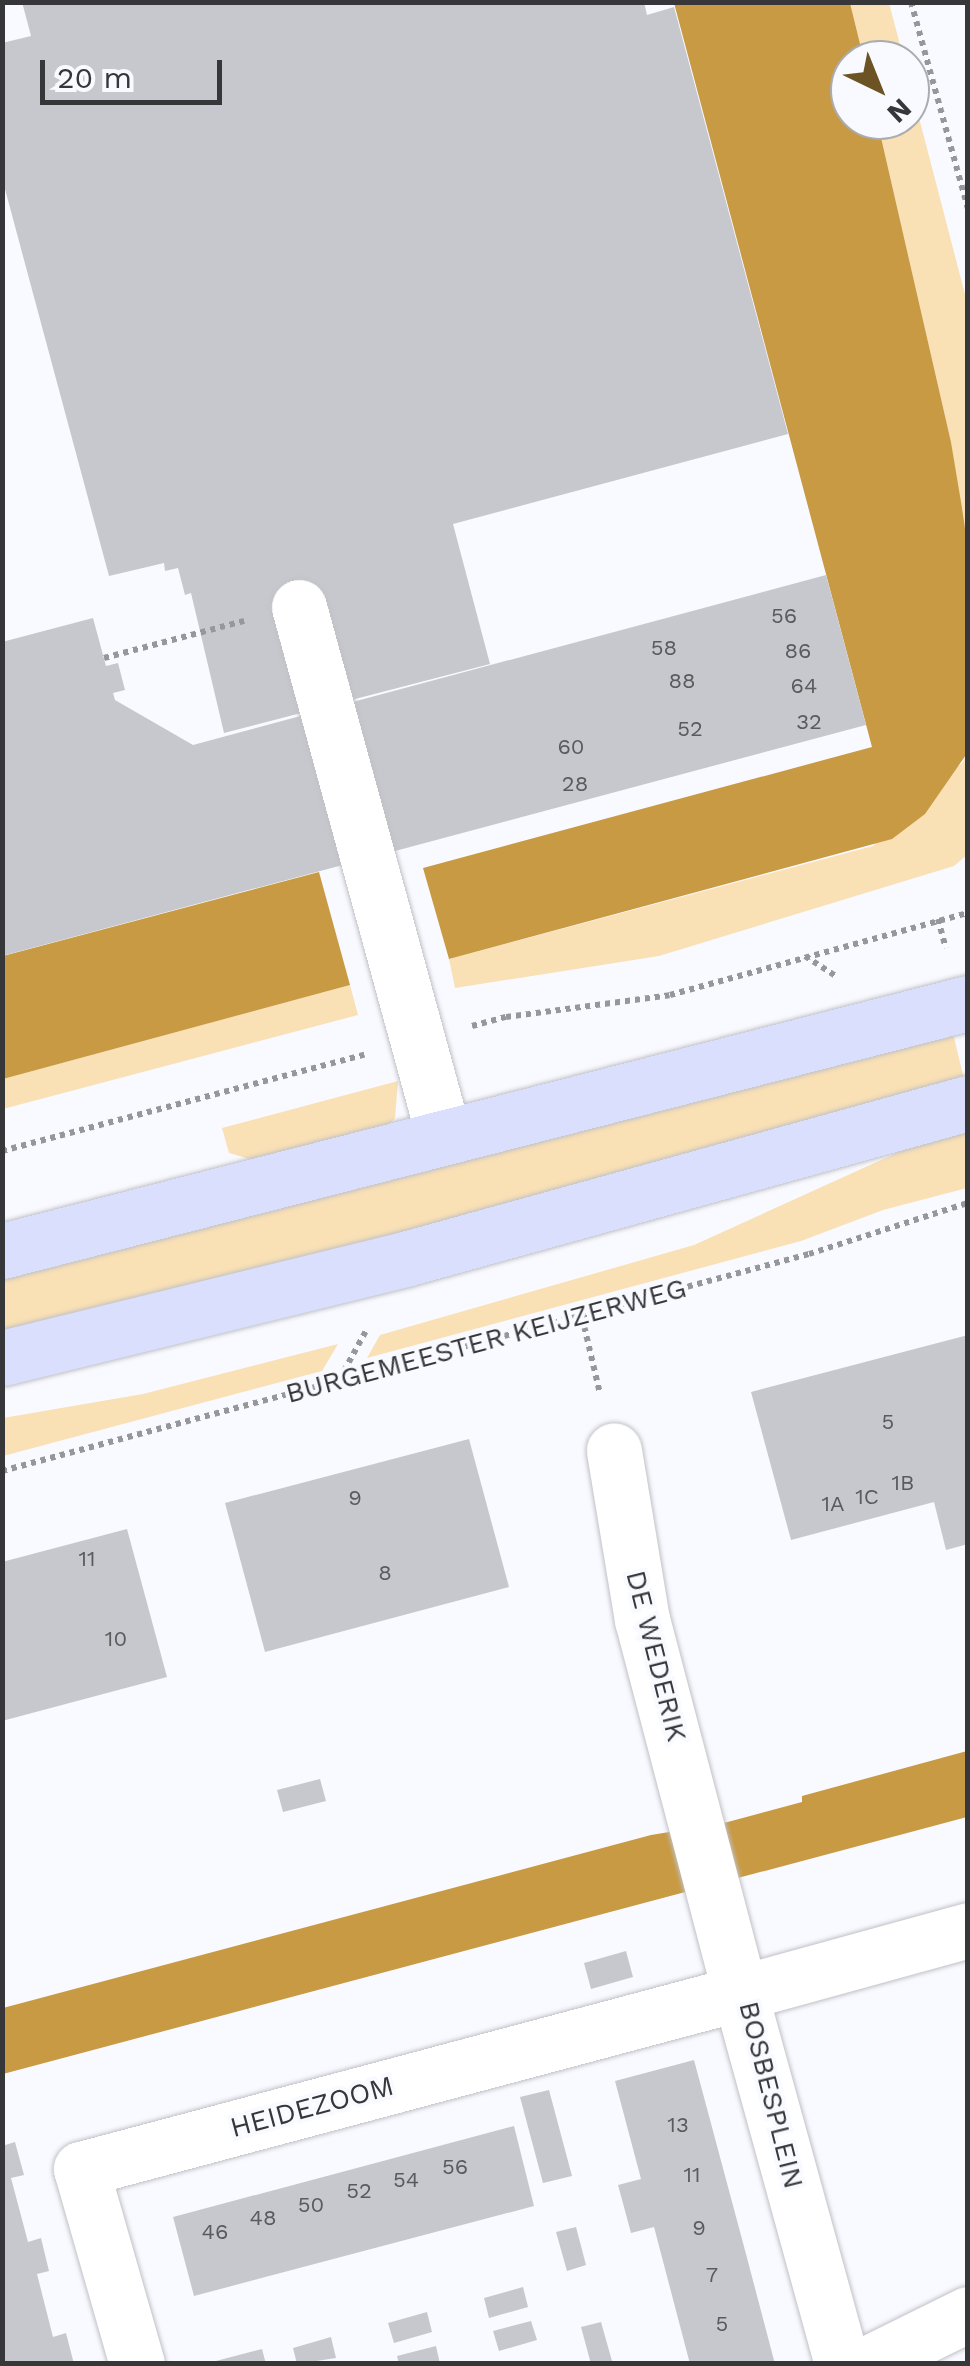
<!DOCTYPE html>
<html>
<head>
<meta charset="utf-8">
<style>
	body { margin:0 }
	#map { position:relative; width:970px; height:2366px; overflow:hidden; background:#f9faff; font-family:"Work Sans",sans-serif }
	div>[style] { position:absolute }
	.green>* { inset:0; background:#f9e0b5 }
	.water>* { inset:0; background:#c89a43 }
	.building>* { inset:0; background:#c7c8cd }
	.path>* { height:6px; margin-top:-3px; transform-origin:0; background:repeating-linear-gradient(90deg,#96979a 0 5px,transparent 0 10px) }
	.roads { filter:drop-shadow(0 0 2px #c0c1c6) drop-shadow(0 0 2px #c0c1c6) }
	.minor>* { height:55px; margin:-27.5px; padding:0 27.5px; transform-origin:27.5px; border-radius:27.5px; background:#fff }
	.major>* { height:55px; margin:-27.5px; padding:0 27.5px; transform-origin:27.5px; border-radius:27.5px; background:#dadffe }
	span { translate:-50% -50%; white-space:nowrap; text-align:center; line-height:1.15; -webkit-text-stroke:8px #f9faff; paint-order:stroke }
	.number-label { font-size:22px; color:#5b5b5e }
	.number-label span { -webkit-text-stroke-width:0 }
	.street-label { font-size:28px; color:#373739 }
	.frame { position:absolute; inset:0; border:5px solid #373739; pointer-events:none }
	.north { position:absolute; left:830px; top:40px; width:100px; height:100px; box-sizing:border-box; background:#f9faff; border:2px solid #abacb0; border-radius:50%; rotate:137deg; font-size:28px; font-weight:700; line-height:40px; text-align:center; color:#373739 }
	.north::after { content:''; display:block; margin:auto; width:35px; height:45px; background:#6c5324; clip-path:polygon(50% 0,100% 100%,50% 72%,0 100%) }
	.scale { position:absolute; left:40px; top:60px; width:182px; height:45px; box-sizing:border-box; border:5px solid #373739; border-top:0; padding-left:12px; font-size:30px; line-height:35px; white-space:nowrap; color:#373739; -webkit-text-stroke:8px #f9faff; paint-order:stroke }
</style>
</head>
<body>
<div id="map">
	<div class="green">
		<i style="clip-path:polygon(850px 3px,889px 3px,904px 60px,864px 60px)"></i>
		<i style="clip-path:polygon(910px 83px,967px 302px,967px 549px,951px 442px,877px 120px,910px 120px)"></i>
		<i style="clip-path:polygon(967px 753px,967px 855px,954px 866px,659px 956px,455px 988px,449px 959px,873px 846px,963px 762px)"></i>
		<i style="clip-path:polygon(350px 985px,358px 1015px,3px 1109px,3px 1079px)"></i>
		<i style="clip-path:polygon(953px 1033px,965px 1084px,3px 1342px,3px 1276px)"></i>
		<i style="clip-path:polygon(398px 1081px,395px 1118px,378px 1136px,274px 1166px,229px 1153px,222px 1128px)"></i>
		<i style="clip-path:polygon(967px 1121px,967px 1188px,883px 1210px,801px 1241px,367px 1358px,380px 1335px,694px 1245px)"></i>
		<i style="clip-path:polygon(338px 1344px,322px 1371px,3px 1456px,3px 1418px,143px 1394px)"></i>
	</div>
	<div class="water">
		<i style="clip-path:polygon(674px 3px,850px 3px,864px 60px,850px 60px,850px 120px,877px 120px,951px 442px,962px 508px,968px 549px,968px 752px,925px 814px,892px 839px,449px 959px,423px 868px,872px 747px)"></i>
		<i style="clip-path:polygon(319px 872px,350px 985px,3px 1079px,3px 956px)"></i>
		<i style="clip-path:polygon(967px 1751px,967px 1817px,3px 2074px,3px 2008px,651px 1835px,724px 1823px,802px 1802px,802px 1796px)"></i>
	</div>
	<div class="building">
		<i style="clip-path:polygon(22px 2px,644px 2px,647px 15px,674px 7px,788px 434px,453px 524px,490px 664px,224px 733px,191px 593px,185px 595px,178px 568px,165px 571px,164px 563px,109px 576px,2px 178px,2px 43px,31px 36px)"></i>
		<i style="clip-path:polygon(826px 575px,866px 725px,2px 956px,2px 642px,93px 618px,106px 666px,118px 663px,125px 690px,113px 693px,115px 700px,193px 745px)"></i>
		<i style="clip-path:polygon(968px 1335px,968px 1544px,946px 1550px,934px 1502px,791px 1540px,751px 1392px)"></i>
		<i style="clip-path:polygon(469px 1439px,509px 1587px,265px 1652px,225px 1503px)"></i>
		<i style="clip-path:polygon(127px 1529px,167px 1677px,2px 1721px,2px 1562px)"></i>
		<i style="clip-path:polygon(320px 1779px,326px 1801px,283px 1812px,277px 1790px)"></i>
		<i style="clip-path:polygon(626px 1951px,633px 1977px,591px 1989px,584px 1963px)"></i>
		<i style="clip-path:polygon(694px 2060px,746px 2254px,775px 2364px,690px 2364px,654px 2227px,631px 2233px,618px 2185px,641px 2179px,615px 2081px)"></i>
		<i style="clip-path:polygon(549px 2090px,572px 2176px,543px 2183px,520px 2097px)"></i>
		<i style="clip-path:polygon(514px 2126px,534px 2206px,194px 2296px,173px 2217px)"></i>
		<i style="clip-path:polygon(15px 2142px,24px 2175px,11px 2178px,28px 2242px,41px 2238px,49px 2271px,37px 2274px,53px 2337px,66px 2333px,74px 2364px,2px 2364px,2px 2146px)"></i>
		<i style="clip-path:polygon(576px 2227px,586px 2265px,567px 2271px,556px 2232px)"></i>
		<i style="clip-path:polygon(523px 2287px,528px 2307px,489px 2318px,484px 2298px)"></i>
		<i style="clip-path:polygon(427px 2312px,432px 2332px,394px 2343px,388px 2323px)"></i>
		<i style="clip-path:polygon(531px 2321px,537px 2340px,499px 2351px,493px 2331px)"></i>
		<i style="clip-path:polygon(601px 2322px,612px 2361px,591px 2364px,581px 2327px)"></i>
		<i style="clip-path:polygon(331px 2337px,336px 2358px,297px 2364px,293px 2348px)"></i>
		<i style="clip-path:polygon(436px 2346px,440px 2364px,399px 2364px,397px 2356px)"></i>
		<i style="clip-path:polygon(262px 2349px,266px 2364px,212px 2364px,212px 2362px)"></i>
	</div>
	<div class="path">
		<i style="left:911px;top:2px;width:215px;rotate:74.6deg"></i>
		<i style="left:104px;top:658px;width:145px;rotate:-14.8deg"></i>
		<i style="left:938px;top:919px;width:30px;rotate:75deg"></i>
		<i style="left:805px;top:956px;width:37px;rotate:33deg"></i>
		<i style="left:472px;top:1026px;width:35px;rotate:-15deg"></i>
		<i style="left:506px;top:1017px;width:165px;rotate:-7.6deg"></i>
		<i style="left:670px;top:995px;width:309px;rotate:-15.4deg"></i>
		<i style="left:2px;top:1151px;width:375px;rotate:-14.9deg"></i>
		<i style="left:582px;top:1317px;width:79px;rotate:76.8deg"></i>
		<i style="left:339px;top:1380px;width:58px;rotate:-61.2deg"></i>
		<i style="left:2px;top:1471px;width:836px;rotate:-15.05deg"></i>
		<i style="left:809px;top:1254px;width:167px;rotate:-17.8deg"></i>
	</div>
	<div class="roads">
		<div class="minor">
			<i style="left:299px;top:607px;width:549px;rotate:74.7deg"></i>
			<i style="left:137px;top:2364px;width:203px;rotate:-106deg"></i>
			<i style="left:81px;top:2169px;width:682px;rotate:-14.95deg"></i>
			<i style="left:740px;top:1993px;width:386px;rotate:-104.7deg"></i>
			<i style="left:642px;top:1620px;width:172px;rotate:-99.4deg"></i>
			<i style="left:842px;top:2364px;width:385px;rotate:-105.4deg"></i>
			<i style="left:740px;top:1993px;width:237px;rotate:-15.4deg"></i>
			<i style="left:867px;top:2364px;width:113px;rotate:-26.3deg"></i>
		</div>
		<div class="major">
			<i style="left:2px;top:1251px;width:997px;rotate:-14.4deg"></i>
			<i style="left:2px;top:1358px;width:415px;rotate:-13.8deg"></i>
			<i style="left:405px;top:1259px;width:584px;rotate:-15.49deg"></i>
		</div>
	</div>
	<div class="number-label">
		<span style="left:784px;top:616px">56</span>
		<span style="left:664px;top:648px">58</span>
		<span style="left:798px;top:651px">86</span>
		<span style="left:682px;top:681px">88</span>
		<span style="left:804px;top:686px">64</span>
		<span style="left:809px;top:722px">32</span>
		<span style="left:690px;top:729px">52</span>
		<span style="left:571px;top:747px">60</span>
		<span style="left:575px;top:784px">28</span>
		<span style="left:888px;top:1422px">5</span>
		<span style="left:903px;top:1483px">1B</span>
		<span style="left:867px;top:1497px">1C</span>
		<span style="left:355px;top:1498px">9</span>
		<span style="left:833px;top:1504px">1A</span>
		<span style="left:87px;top:1559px">11</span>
		<span style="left:385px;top:1573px">8</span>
		<span style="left:116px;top:1639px">10</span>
		<span style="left:678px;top:2125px">13</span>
		<span style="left:455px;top:2167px">56</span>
		<span style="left:692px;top:2175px">11</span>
		<span style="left:406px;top:2180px">54</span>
		<span style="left:359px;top:2191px">52</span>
		<span style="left:311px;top:2205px">50</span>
		<span style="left:263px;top:2218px">48</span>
		<span style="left:699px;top:2228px">9</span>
		<span style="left:215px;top:2232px">46</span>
		<span style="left:712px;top:2275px">7</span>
		<span style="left:722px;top:2324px">5</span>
	</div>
	<div class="street-label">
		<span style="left:486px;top:1341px;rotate:-15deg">BURGEMEESTER KEIJZERWEG</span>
		<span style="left:656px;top:1656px;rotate:76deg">DE WEDERIK</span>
		<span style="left:771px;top:2095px;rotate:76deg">BOSBESPLEIN</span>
		<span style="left:312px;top:2107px;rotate:-15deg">HEIDEZOOM</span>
	</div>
	<div class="frame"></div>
	<div class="north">N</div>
	<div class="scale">20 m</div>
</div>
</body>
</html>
